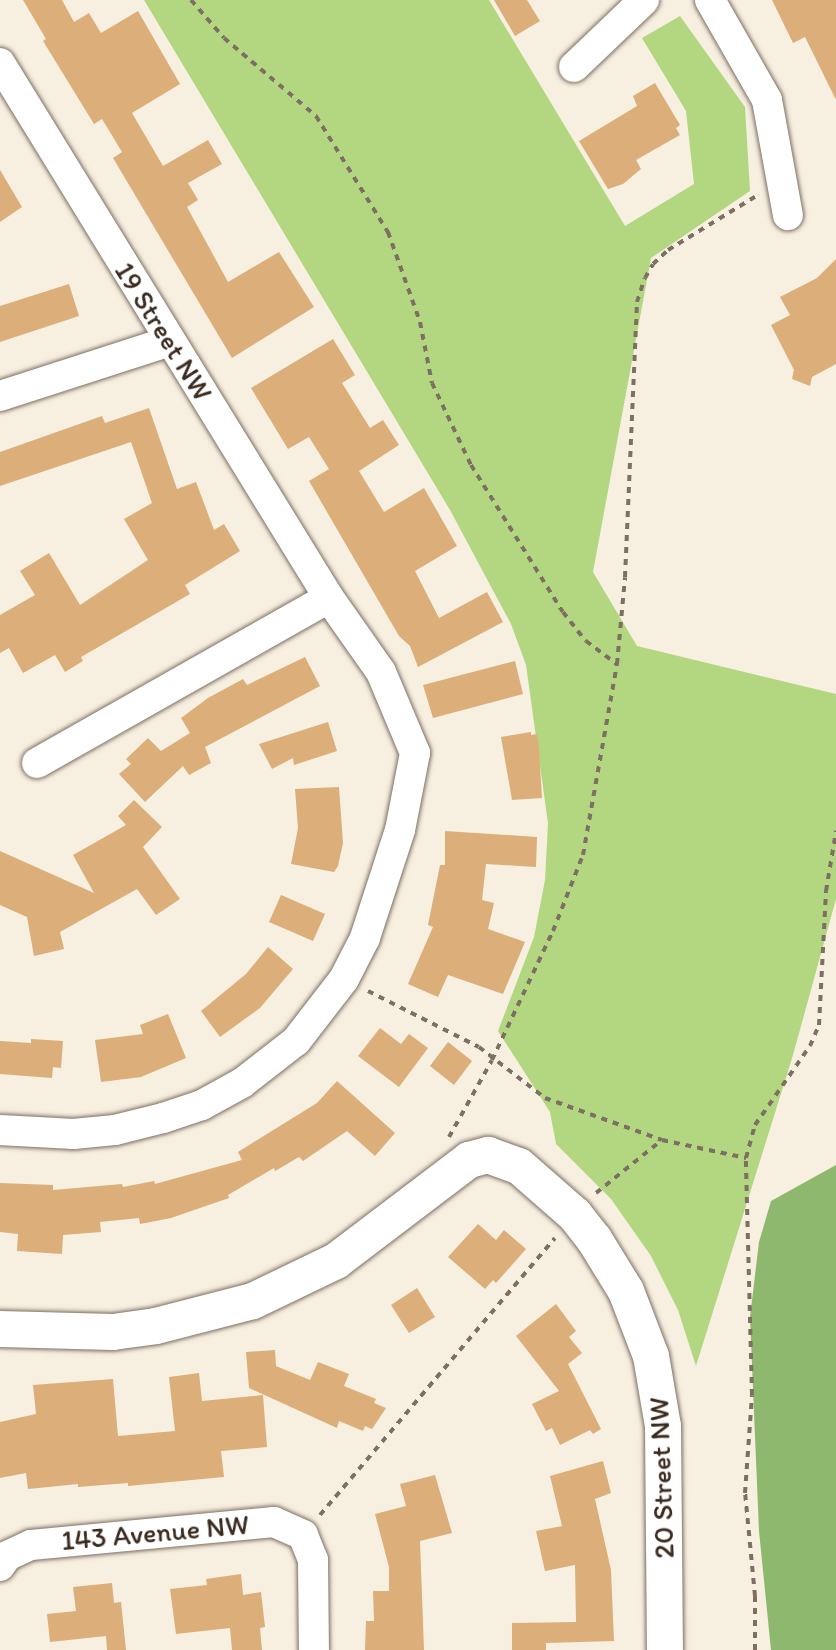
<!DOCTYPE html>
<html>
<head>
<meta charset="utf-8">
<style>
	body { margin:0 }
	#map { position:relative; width:836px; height:1650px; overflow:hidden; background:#f7efe0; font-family:Itim,sans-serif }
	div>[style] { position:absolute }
	.green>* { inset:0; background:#b2d780 }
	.forest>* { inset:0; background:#8db86e }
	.building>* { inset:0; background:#dcae79 }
	.path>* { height:4px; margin-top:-2px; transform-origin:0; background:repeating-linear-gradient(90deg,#7d6f62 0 6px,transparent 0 12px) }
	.roads { filter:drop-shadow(0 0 2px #7d6f62) drop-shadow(0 0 2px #7d6f62) }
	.minor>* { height:30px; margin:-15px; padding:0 15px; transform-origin:15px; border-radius:15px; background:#fff }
	.tertiary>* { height:36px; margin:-18px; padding:0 18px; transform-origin:18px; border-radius:18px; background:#fff }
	span { translate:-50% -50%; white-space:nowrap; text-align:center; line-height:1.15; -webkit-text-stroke:6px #fff; paint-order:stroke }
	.street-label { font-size:28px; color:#3b2a1e }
</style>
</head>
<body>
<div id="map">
	<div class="green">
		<i style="clip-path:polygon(144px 0,489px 0,625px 226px,694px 184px,686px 111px,642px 38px,680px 16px,745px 107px,750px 191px,651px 258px,593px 572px,637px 646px,836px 694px,836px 899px,793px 1055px,696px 1366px,678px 1310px,651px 1256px,611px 1199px,556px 1144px,550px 1112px,498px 1031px,534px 937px,545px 880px,548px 823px,526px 665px,511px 624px,450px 510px)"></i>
	</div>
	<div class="forest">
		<i style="clip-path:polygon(836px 1165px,836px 1650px,771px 1650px,759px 1531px,750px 1317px,759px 1242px,771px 1201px)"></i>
	</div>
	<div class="building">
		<i style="clip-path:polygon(23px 0,62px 0,74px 22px,89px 13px,101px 33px,138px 11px,180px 84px,132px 113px,163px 166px,208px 140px,222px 164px,188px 183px,198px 200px,187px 207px,228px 282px,279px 252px,314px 307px,232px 358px,113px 158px,122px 152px,102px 119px,94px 124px,43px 41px,46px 39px)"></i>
		<i style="clip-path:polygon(494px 0,527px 0,540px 21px,515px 36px)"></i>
		<i style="clip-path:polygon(772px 0,836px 0,836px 100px,805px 37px,793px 43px)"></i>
		<i style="clip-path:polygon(655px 83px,680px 125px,676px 128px,680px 135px,636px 160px,641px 169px,623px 184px,608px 189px,579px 141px,637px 106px,633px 96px)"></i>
		<i style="clip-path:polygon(0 170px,22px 207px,0 222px)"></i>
		<i style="clip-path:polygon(836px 259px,836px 364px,812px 377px,810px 386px,792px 379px,794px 370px,771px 325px,790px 315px,780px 297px,817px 278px)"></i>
		<i style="clip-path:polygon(69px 284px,79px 316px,0 342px,0 306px)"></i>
		<i style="clip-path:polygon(333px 339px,355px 375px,342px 383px,370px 428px,383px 420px,399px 445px,359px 471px,384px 512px,424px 488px,457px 546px,415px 571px,439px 618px,487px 592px,503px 622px,418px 667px,410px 646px,399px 636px,309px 481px,329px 469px,309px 437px,288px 449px,251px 388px)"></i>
		<i style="clip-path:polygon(149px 408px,177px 489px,196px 482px,214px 530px,224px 524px,240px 551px,185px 585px,190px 594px,81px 657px,83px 661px,65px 672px,55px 655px,23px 673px,9px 648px,0 653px,0 615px,35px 595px,20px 571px,49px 553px,80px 605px,148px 560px,124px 519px,152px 503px,131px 442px,0 486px,0 452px,102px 416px,105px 423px)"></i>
		<i style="clip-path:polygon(305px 657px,320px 686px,205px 747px,211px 763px,189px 775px,183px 766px,145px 802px,119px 774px,131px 764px,126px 759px,148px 738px,161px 751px,190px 733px,181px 718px,208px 698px,243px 679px,247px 685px)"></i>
		<i style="clip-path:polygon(515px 661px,523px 694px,433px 718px,423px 685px)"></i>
		<i style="clip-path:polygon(328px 722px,337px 751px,294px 765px,293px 758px,272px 769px,259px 744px)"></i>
		<i style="clip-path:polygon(531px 732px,531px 735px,537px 734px,539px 749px,542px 798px,512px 800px,501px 737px)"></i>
		<i style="clip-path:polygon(339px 787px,343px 843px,338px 866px,334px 872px,291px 864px,298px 828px,295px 789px)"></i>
		<i style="clip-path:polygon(134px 800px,162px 827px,143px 847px,180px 899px,156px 915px,137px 889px,60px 932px,64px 949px,34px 956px,27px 917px,0 905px,0 851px,94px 893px,73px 855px,126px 825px,118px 816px)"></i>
		<i style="clip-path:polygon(445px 831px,537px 837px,536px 867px,486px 864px,482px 900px,494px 903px,488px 929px,525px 942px,503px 994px,448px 975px,438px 997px,408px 984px,433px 927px,428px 925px,440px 865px,445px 865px)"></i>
		<i style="clip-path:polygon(281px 895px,325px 914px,313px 941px,269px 922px)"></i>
		<i style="clip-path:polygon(268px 947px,293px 969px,260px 1008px,220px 1037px,201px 1011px,246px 974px)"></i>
		<i style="clip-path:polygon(168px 1014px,186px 1058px,141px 1077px,101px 1082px,95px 1040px,143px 1034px,140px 1025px)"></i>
		<i style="clip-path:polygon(380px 1028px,401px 1044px,409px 1034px,428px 1048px,399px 1087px,358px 1056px)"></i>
		<i style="clip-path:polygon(31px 1039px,63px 1041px,61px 1068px,53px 1067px,52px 1078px,0 1074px,0 1041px,31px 1043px)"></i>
		<i style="clip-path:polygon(448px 1042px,472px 1061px,454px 1085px,430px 1066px)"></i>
		<i style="clip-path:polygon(337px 1081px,395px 1133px,375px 1156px,347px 1131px,303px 1161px,299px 1157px,275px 1171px,274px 1168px,228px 1195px,229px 1198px,171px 1218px,140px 1224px,139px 1218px,100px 1222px,101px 1232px,63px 1235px,62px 1254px,17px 1251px,18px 1234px,0 1232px,0 1183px,53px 1185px,53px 1190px,122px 1184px,123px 1187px,154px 1181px,155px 1184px,242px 1160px,238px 1152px,317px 1103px)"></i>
		<i style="clip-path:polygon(478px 1224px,496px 1240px,504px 1230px,526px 1249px,496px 1283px,493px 1280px,485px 1289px,448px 1257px)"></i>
		<i style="clip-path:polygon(417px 1288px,435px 1317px,409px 1333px,391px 1305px)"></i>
		<i style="clip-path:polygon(556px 1304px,576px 1331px,569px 1337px,582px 1353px,568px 1364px,601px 1429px,593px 1434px,590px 1430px,560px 1445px,552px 1428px,546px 1431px,532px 1404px,559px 1391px,516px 1336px)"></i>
		<i style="clip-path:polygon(275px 1350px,276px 1366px,310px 1380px,318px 1362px,349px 1374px,344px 1386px,376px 1399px,374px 1403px,386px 1408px,372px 1429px,365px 1426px,363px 1431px,339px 1421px,337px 1428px,249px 1388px,246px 1352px)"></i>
		<i style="clip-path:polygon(199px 1373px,202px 1401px,263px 1395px,267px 1447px,221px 1451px,224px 1477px,128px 1486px,128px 1483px,78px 1487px,78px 1484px,28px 1489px,26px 1473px,0 1478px,0 1422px,36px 1414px,33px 1385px,113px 1379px,118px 1436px,175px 1431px,169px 1377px)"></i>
		<i style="clip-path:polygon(603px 1461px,611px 1493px,595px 1499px,611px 1570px,614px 1641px,546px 1643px,546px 1650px,512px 1650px,512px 1623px,576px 1622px,575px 1565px,545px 1571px,536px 1531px,562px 1526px,550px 1476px)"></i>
		<i style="clip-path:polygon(435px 1475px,452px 1533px,420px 1541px,424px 1650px,365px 1650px,366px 1621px,374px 1621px,373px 1591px,389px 1591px,389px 1567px,375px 1514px,406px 1506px,400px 1484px)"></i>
		<i style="clip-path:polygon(241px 1574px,243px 1595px,261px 1592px,265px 1627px,260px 1628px,262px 1650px,232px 1650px,230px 1628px,176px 1634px,170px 1589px,207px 1585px,206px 1579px)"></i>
		<i style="clip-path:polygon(112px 1583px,114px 1603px,121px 1602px,126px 1650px,107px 1650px,106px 1636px,50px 1642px,47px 1614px,76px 1611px,73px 1587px)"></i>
	</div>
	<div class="path">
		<i style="left:191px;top:0;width:50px;rotate:49deg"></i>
		<i style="left:224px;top:38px;width:121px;rotate:40.3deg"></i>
		<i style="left:316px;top:116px;width:137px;rotate:58.2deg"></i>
		<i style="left:388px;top:232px;width:96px;rotate:70.4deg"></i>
		<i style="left:420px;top:322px;width:62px;rotate:78.9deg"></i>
		<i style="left:432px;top:383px;width:91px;rotate:64.6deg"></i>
		<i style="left:471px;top:465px;width:173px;rotate:58deg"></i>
		<i style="left:563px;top:612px;width:37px;rotate:52deg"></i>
		<i style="left:586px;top:641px;width:39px;rotate:37deg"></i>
		<i style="left:368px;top:991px;width:124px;rotate:26.8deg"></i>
		<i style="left:479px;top:1047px;width:83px;rotate:37.7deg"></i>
		<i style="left:545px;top:1098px;width:124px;rotate:19.7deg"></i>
		<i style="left:662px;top:1140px;width:86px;rotate:12.1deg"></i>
		<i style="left:449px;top:1137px;width:88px;rotate:-60.8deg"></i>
		<i style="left:492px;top:1060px;width:143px;rotate:-64.7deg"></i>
		<i style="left:553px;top:931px;width:82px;rotate:-68.5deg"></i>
		<i style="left:583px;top:855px;width:194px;rotate:-79.9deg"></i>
		<i style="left:617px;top:664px;width:87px;rotate:-84.7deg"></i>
		<i style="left:625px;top:577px;width:275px;rotate:-87.5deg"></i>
		<i style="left:637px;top:302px;width:25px;rotate:-72deg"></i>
		<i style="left:645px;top:278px;width:16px;rotate:-60deg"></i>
		<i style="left:653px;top:264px;width:21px;rotate:-43deg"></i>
		<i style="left:668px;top:250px;width:103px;rotate:-31.5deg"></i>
		<i style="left:596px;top:1193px;width:85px;rotate:-38.8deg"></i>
		<i style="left:320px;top:1515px;width:363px;rotate:-49.7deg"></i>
		<i style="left:755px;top:1650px;width:54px;rotate:-90deg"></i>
		<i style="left:755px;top:1596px;width:103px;rotate:-95.5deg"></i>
		<i style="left:745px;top:1493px;width:98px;rotate:-85.9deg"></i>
		<i style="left:752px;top:1395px;width:237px;rotate:-91.5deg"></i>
		<i style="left:746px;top:1158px;width:34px;rotate:-75deg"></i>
		<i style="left:755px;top:1125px;width:96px;rotate:-55.2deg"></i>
		<i style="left:810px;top:1046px;width:23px;rotate:-67deg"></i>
		<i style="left:819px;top:1025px;width:134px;rotate:-87deg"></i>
		<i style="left:826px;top:891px;width:61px;rotate:-80.5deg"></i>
	</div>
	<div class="roads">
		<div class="minor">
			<i style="left:710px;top:0;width:115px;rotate:60.3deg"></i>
			<i style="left:767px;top:100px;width:117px;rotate:79.7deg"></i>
			<i style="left:0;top:63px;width:628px;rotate:58.41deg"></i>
			<i style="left:329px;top:598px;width:90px;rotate:54.9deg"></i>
			<i style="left:381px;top:672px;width:88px;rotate:67.2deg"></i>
			<i style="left:415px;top:753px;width:78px;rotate:101deg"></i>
			<i style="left:400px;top:830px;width:114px;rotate:108deg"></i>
			<i style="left:365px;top:938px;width:46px;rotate:117.1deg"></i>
			<i style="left:344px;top:979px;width:78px;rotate:127.7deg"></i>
			<i style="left:296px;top:1041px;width:68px;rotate:142.1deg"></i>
			<i style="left:242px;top:1083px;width:46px;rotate:151.2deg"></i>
			<i style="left:202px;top:1105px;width:41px;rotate:161.6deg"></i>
			<i style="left:163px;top:1118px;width:49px;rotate:166deg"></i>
			<i style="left:115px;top:1130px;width:42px;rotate:174.6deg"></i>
			<i style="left:73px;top:1134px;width:73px;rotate:-176.9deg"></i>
			<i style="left:574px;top:67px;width:97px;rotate:-43.7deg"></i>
			<i style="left:0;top:396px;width:179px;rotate:-17.9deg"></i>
			<i style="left:37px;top:763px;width:335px;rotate:-29.5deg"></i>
			<i style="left:0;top:1566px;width:12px;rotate:-55deg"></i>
			<i style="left:7px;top:1556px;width:26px;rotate:-25deg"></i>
			<i style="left:31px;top:1545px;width:244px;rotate:-5.4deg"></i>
			<i style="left:274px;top:1522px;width:32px;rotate:24deg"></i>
			<i style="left:303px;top:1535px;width:27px;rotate:68deg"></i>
			<i style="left:313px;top:1560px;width:90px;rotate:89.4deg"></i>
		</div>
		<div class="tertiary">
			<i style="left:0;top:1329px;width:113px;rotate:1.5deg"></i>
			<i style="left:113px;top:1332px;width:43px;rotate:-7.9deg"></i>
			<i style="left:156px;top:1326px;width:100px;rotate:-14.5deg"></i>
			<i style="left:253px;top:1301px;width:92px;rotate:-25.7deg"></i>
			<i style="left:336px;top:1261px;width:167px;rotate:-37.2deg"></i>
			<i style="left:469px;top:1160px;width:20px;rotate:-15deg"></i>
			<i style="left:488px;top:1155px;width:33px;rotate:20deg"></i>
			<i style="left:519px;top:1166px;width:74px;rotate:41.2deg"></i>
			<i style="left:575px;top:1215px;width:31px;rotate:52deg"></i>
			<i style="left:594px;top:1239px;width:61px;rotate:58.4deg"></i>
			<i style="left:626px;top:1291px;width:70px;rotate:69deg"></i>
			<i style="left:651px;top:1356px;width:71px;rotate:80.3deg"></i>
			<i style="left:663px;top:1426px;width:224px;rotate:89.5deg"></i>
		</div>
	</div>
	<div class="street-label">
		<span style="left:164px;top:331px;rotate:58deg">19 Street NW</span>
		<span style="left:661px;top:1478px;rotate:-92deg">20 Street NW</span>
		<span style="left:155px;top:1532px;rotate:-5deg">143 Avenue NW</span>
	</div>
</div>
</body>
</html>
